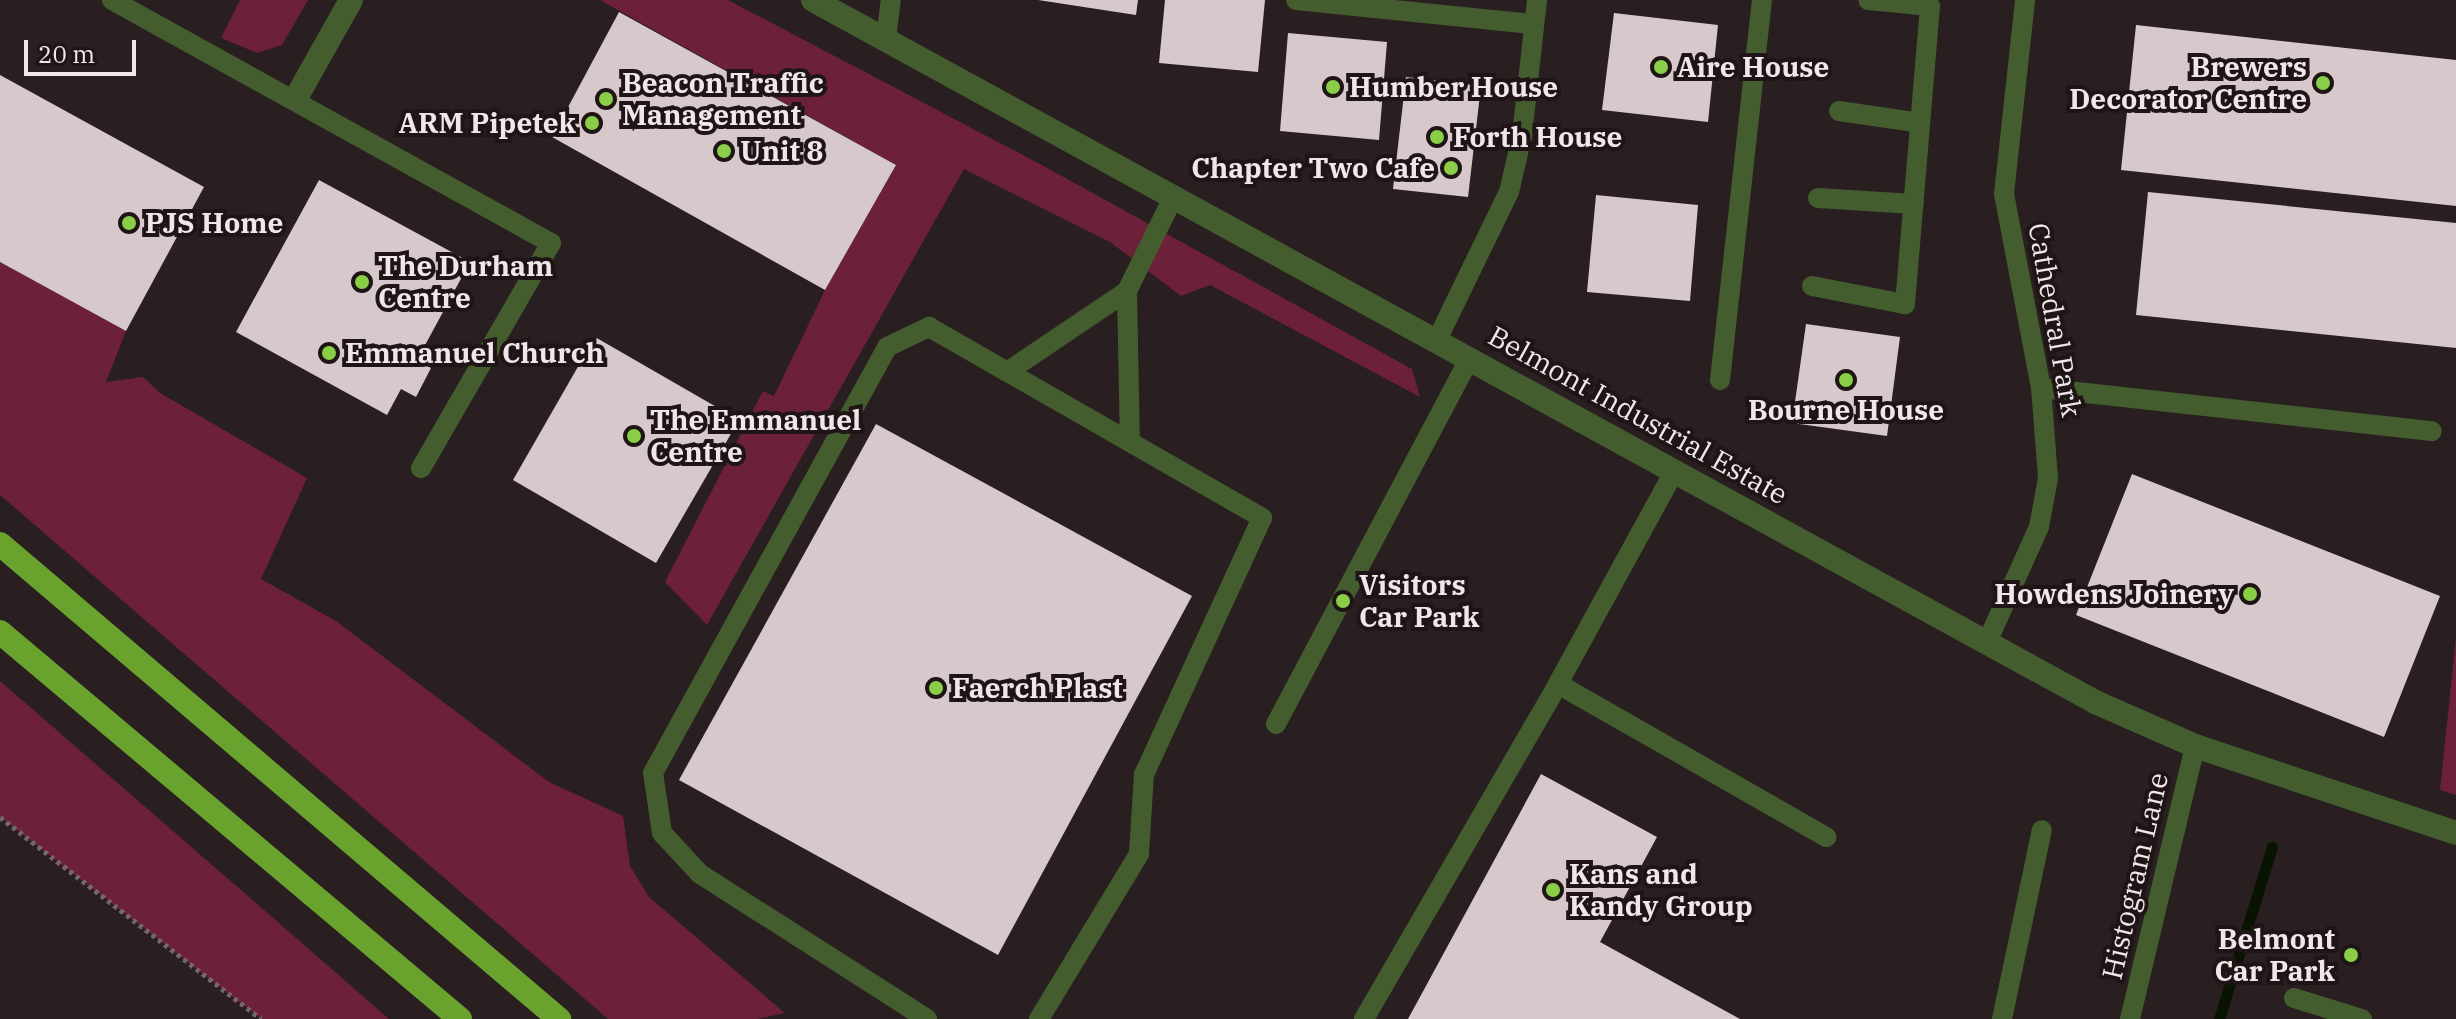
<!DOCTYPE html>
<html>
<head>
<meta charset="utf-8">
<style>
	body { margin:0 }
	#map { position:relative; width:2456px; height:1019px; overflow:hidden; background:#291e20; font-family:"IBM Plex Serif",serif }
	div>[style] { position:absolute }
	.green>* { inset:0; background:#6c2039 }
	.stream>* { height:11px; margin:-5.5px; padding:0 5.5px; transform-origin:5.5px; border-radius:5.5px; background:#081301 }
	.building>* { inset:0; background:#d7c8cb }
	.path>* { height:5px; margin-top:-2.5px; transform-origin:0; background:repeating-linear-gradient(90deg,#72686a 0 4px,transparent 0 8px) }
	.service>* { height:20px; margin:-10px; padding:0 10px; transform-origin:10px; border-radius:10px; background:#435d2e }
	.minor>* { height:24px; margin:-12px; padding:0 12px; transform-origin:12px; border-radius:12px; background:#435d2e }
	.trunk>* { height:24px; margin:-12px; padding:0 12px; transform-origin:12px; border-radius:12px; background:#6aa22e }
	.dots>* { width:22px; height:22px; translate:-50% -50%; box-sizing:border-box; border:4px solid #1f1517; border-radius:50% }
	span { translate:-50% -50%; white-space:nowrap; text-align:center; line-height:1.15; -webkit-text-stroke:8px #1f1517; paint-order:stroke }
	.poi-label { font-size:28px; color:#efe7e9; font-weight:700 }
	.left { translate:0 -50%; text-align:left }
	.right { translate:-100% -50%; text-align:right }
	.street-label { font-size:28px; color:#efe7e9 }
	.scale { position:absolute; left:24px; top:40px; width:112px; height:36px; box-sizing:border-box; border:4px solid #efe7e9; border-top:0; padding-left:10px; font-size:24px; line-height:28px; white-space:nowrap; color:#efe7e9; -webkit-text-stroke:6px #1f1517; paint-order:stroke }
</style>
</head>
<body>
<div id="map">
	<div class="green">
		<i style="clip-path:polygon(240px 0,308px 0,282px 45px,257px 53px,221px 38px)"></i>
		<i style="clip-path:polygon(600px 0,728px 0,1040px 164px,1412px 369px,1420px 397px,1210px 285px,1181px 296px,1110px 242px,964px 169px,707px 625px,665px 582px,763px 391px,774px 396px,825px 290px,896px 165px)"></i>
		<i style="clip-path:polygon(0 262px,126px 331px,106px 382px,143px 377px,160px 393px,307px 478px,261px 579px,336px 621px,549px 782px,623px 816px,630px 866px,649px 897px,785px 1013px,758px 1019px,608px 1019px,0 495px)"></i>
		<i style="clip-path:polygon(2456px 638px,2456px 795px,2440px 790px)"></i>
		<i style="clip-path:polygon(0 681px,241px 890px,389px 1019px,261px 1019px,0 817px)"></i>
	</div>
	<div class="stream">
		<i style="left:2219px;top:1019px;width:180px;rotate:-72.9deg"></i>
	</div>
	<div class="building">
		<i style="clip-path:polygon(1038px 0,1138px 0,1136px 15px)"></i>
		<i style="clip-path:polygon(1165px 0,1265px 0,1258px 72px,1159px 63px)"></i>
		<i style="clip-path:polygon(619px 12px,896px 165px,825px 290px,552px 137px)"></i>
		<i style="clip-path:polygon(1614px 13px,1718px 25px,1708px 122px,1602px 110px)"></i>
		<i style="clip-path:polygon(2136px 25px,2456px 60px,2456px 206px,2121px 170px)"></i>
		<i style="clip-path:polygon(1288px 33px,1387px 42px,1379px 140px,1280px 131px)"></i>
		<i style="clip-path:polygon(0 75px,204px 187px,126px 331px,0 262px)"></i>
		<i style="clip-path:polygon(1406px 77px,1481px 86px,1468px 197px,1393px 189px)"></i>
		<i style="clip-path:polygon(319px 180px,470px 262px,417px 360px,431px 368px,416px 397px,401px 389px,387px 415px,236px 332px)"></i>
		<i style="clip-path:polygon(2148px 192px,2456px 223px,2456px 348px,2136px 315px)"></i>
		<i style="clip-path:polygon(1596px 195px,1698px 205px,1690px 301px,1587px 292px)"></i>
		<i style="clip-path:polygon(1806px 324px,1900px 337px,1887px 436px,1792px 423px)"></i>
		<i style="clip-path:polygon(595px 337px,739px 420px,656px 563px,513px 480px)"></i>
		<i style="clip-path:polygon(876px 424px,1192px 596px,998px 955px,679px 780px)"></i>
		<i style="clip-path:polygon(2132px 474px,2440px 596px,2384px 737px,2076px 615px)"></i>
		<i style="clip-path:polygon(1541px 774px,1657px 837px,1600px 942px,1740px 1019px,1408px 1019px)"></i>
	</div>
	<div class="path">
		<i style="left:0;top:817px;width:330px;rotate:37.7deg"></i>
	</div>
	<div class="service">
		<i style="left:112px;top:0;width:502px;rotate:28.97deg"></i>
		<i style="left:551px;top:243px;width:260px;rotate:120deg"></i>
		<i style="left:1296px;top:0;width:239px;rotate:5.8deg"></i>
		<i style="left:886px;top:39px;width:39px;rotate:-83deg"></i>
		<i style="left:1839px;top:111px;width:82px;rotate:8.4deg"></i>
		<i style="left:1818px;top:198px;width:96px;rotate:3.6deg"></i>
		<i style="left:1812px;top:286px;width:95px;rotate:11deg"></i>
		<i style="left:1905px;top:304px;width:299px;rotate:-85.2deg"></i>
		<i style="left:1930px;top:6px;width:62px;rotate:-174.5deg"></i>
		<i style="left:1127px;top:291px;width:151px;rotate:88.9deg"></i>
		<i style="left:1437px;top:340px;width:165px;rotate:-64.1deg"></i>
		<i style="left:1509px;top:192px;width:57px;rotate:-76.9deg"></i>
		<i style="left:1522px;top:136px;width:137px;rotate:-83.7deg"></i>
		<i style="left:1007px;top:372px;width:145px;rotate:-34deg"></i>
		<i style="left:1127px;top:291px;width:106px;rotate:-63.7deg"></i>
		<i style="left:1720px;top:380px;width:382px;rotate:-83.7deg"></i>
		<i style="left:2041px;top:388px;width:393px;rotate:6.3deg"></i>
		<i style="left:1675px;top:470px;width:244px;rotate:118.7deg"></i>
		<i style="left:1558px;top:684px;width:309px;rotate:29.7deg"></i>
		<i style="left:1988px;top:640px;width:124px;rotate:-65.7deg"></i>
		<i style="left:2039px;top:527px;width:50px;rotate:-79.6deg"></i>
		<i style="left:2048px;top:478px;width:90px;rotate:-94.4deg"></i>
		<i style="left:2041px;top:388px;width:197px;rotate:-100.8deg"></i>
		<i style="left:2004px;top:194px;width:195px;rotate:-83.8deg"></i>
		<i style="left:1276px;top:724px;width:414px;rotate:-62.1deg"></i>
		<i style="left:2294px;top:998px;width:71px;rotate:17.2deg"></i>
		<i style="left:927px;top:1019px;width:269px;rotate:-147.4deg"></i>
		<i style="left:700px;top:874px;width:56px;rotate:-132.8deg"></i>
		<i style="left:662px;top:833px;width:61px;rotate:-98.5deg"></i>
		<i style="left:653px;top:773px;width:486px;rotate:-61.2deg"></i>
		<i style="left:887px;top:347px;width:47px;rotate:-25.5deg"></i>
		<i style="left:929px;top:327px;width:384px;rotate:29.8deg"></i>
		<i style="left:1262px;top:518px;width:282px;rotate:114.7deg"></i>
		<i style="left:1144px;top:774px;width:80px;rotate:93.6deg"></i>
		<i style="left:1139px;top:854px;width:193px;rotate:121.2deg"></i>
		<i style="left:1364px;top:1019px;width:387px;rotate:-59.9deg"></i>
		<i style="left:2002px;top:1019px;width:193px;rotate:-78.1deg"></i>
		<i style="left:2130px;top:1019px;width:281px;rotate:-76.6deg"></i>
	</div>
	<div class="minor">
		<i style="left:813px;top:0;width:1462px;rotate:28.7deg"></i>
		<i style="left:2095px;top:702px;width:109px;rotate:23.7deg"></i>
		<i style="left:2195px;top:746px;width:275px;rotate:18.4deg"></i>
		<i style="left:296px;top:98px;width:112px;rotate:-60.7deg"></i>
	</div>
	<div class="trunk">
		<i style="left:0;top:544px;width:734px;rotate:40.36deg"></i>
		<i style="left:0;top:632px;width:601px;rotate:40.07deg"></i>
	</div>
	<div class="dots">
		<i style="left:1661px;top:67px;background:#8ace47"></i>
		<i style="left:2323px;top:83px;background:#8ace47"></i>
		<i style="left:1333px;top:87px;background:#8ace47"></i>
		<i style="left:606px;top:99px;background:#8ace47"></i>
		<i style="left:592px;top:123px;background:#8ace47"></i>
		<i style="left:1437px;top:137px;background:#8ace47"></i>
		<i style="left:724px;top:151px;background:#8ace47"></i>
		<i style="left:1451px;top:168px;background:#8ace47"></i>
		<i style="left:129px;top:223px;background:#8ace47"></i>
		<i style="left:362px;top:282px;background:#8ace47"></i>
		<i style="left:329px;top:353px;background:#8ace47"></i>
		<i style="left:1846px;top:380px;background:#8ace47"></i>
		<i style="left:634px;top:436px;background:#8ace47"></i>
		<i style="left:2250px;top:594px;background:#8ace47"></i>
		<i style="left:1343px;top:601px;background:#8ace47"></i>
		<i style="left:936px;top:688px;background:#8ace47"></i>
		<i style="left:1553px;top:890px;background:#8ace47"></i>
		<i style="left:2351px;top:955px;background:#8ace47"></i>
	</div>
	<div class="poi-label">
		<span class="left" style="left:1677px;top:67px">Aire House</span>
		<span class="right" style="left:2307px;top:83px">Brewers<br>Decorator Centre</span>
		<span class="left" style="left:622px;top:99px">Beacon Traffic<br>Management</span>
		<span class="left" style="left:1349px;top:87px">Humber House</span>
		<span class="right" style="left:576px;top:123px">ARM Pipetek</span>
		<span class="left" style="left:1453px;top:137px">Forth House</span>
		<span class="left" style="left:740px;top:151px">Unit 8</span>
		<span class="right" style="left:1435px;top:168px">Chapter Two Cafe</span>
		<span class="left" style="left:145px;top:223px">PJS Home</span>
		<span class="left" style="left:378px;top:282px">The Durham<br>Centre</span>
		<span class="left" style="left:345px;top:353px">Emmanuel Church</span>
		<span style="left:1846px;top:410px">Bourne House</span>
		<span class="left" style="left:650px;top:436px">The Emmanuel<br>Centre</span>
		<span class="left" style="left:1359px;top:601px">Visitors<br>Car Park</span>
		<span class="right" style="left:2234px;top:594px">Howdens Joinery</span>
		<span class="left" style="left:952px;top:688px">Faerch Plast</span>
		<span class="left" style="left:1569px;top:890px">Kans and<br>Kandy Group</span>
		<span class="right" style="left:2335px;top:955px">Belmont<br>Car Park</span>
	</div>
	<div class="street-label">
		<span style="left:2055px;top:320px;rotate:80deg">Cathedral Park</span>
		<span style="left:1638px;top:415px;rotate:29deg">Belmont Industrial Estate</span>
		<span style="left:2135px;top:876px;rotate:-77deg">Histogram Lane</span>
	</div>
	<div class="scale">20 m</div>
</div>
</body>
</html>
